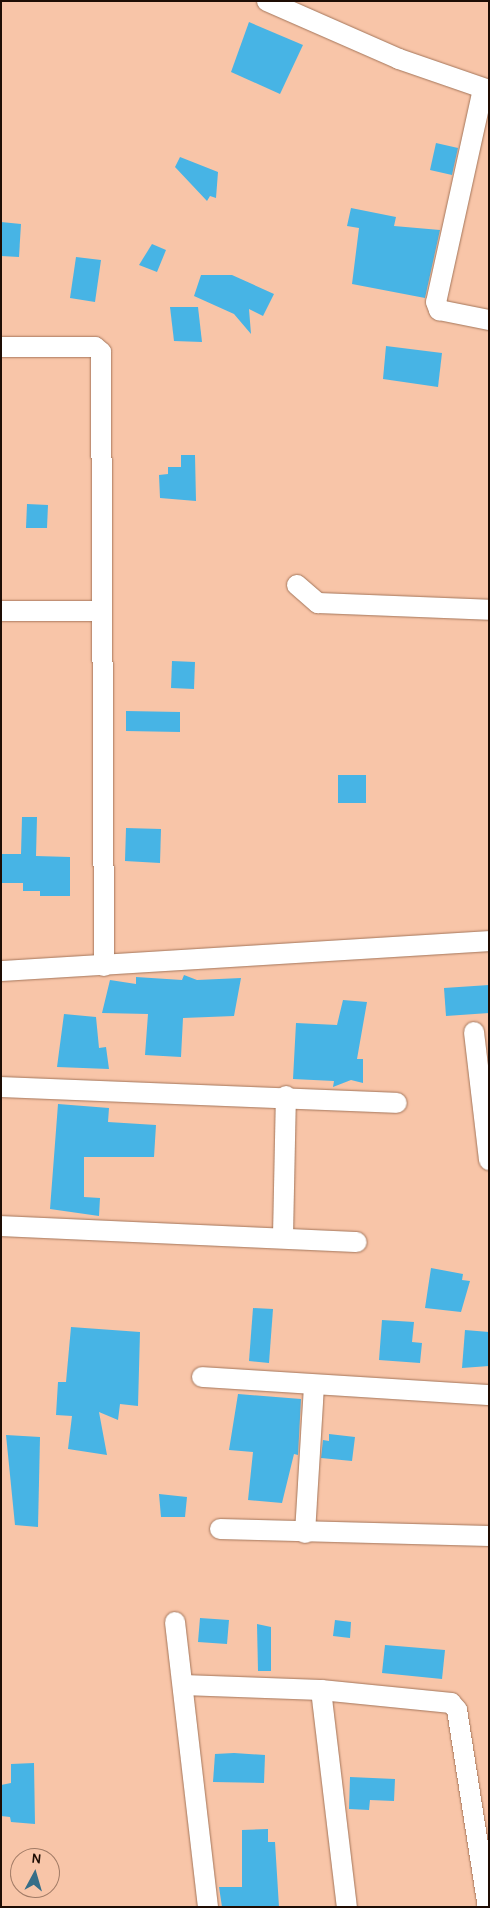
<!DOCTYPE html>
<html>
<head>
<meta charset="utf-8">
<style>
	body { margin:0 }
	#map { position:relative; width:490px; height:1908px; overflow:hidden; background:#f8c5a8; font-family:Karla,sans-serif }
	div>[style] { position:absolute }
	.building>* { inset:0; background:#47b4e5 }
	.roads { filter:drop-shadow(0 0 1px #a4765b) drop-shadow(0 0 1px #a4765b) }
	.minor>* { height:20px; margin:-10px; padding:0 10px; transform-origin:10px; border-radius:10px; background:#fff }
	span { translate:-50% -50%; white-space:nowrap; text-align:center; line-height:1.15; -webkit-text-stroke:4px #f8c5a8; paint-order:stroke }
	.frame { position:absolute; inset:0; border:2px solid #1e0d04; pointer-events:none }
	.north { position:absolute; left:10px; top:1848px; width:50px; height:50px; box-sizing:border-box; background:#f8c5a8; border:1px solid #a17b66; border-radius:50%; rotate:6deg; font-size:14px; font-weight:700; line-height:20px; text-align:center; color:#1e0d04 }
	.north::after { content:''; display:block; margin:auto; width:18px; height:22px; background:#366e88; clip-path:polygon(50% 0,100% 100%,50% 72%,0 100%) }
</style>
</head>
<body>
<div id="map">
	<div class="building">
		<i style="clip-path:polygon(249px 22px,303px 45px,280px 94px,231px 72px)"></i>
		<i style="clip-path:polygon(436px 143px,458px 148px,452px 175px,430px 170px)"></i>
		<i style="clip-path:polygon(180px 157px,218px 172px,216px 198px,210px 196px,207px 201px,175px 167px)"></i>
		<i style="clip-path:polygon(351px 208px,396px 217px,394px 226px,440px 230px,425px 298px,352px 284px,359px 228px,347px 226px)"></i>
		<i style="clip-path:polygon(1px 222px,21px 224px,19px 257px,1px 256px)"></i>
		<i style="clip-path:polygon(152px 244px,166px 250px,157px 272px,139px 265px)"></i>
		<i style="clip-path:polygon(76px 257px,101px 260px,95px 302px,70px 298px)"></i>
		<i style="clip-path:polygon(201px 275px,232px 275px,274px 294px,263px 316px,249px 309px,251px 334px,234px 314px,194px 296px)"></i>
		<i style="clip-path:polygon(170px 307px,198px 307px,202px 342px,174px 341px)"></i>
		<i style="clip-path:polygon(386px 346px,442px 353px,438px 387px,383px 379px)"></i>
		<i style="clip-path:polygon(181px 455px,195px 455px,196px 501px,160px 498px,159px 475px,168px 474px,168px 467px,181px 467px)"></i>
		<i style="clip-path:polygon(27px 504px,48px 505px,47px 528px,26px 528px)"></i>
		<i style="clip-path:polygon(172px 661px,195px 662px,194px 689px,171px 688px)"></i>
		<i style="clip-path:polygon(126px 711px,180px 712px,180px 732px,126px 731px)"></i>
		<i style="clip-path:polygon(338px 775px,366px 775px,366px 803px,338px 803px)"></i>
		<i style="clip-path:polygon(22px 817px,37px 817px,36px 856px,70px 857px,70px 896px,40px 896px,40px 891px,23px 891px,23px 883px,1px 883px,1px 854px,21px 854px)"></i>
		<i style="clip-path:polygon(126px 828px,161px 829px,160px 863px,125px 861px)"></i>
		<i style="clip-path:polygon(184px 975px,197px 980px,241px 978px,234px 1016px,183px 1018px,181px 1057px,145px 1055px,148px 1014px,102px 1013px,110px 980px,136px 984px,136px 977px,182px 980px)"></i>
		<i style="clip-path:polygon(489px 985px,489px 1013px,446px 1016px,444px 988px)"></i>
		<i style="clip-path:polygon(343px 1000px,367px 1002px,357px 1059px,363px 1059px,363px 1083px,351px 1080px,333px 1087px,334px 1081px,293px 1079px,296px 1023px,337px 1025px)"></i>
		<i style="clip-path:polygon(64px 1014px,96px 1017px,99px 1048px,106px 1047px,109px 1069px,57px 1067px)"></i>
		<i style="clip-path:polygon(58px 1104px,109px 1108px,108px 1122px,156px 1125px,154px 1157px,84px 1157px,84px 1197px,100px 1198px,99px 1216px,50px 1209px)"></i>
		<i style="clip-path:polygon(431px 1268px,463px 1274px,462px 1280px,470px 1281px,461px 1312px,425px 1308px)"></i>
		<i style="clip-path:polygon(253px 1308px,273px 1309px,269px 1363px,249px 1361px)"></i>
		<i style="clip-path:polygon(382px 1320px,414px 1322px,412px 1342px,422px 1343px,420px 1363px,379px 1360px)"></i>
		<i style="clip-path:polygon(71px 1327px,140px 1332px,138px 1406px,120px 1404px,118px 1420px,99px 1412px,107px 1455px,68px 1449px,72px 1416px,56px 1415px,58px 1382px,66px 1382px)"></i>
		<i style="clip-path:polygon(465px 1330px,489px 1332px,489px 1366px,462px 1368px)"></i>
		<i style="clip-path:polygon(238px 1394px,301px 1399px,298px 1455px,294px 1454px,282px 1503px,248px 1500px,253px 1452px,229px 1450px)"></i>
		<i style="clip-path:polygon(329px 1434px,355px 1437px,352px 1461px,321px 1458px,323px 1440px,329px 1441px)"></i>
		<i style="clip-path:polygon(6px 1435px,40px 1437px,38px 1527px,15px 1525px)"></i>
		<i style="clip-path:polygon(159px 1494px,187px 1497px,185px 1517px,161px 1517px)"></i>
		<i style="clip-path:polygon(200px 1618px,229px 1620px,227px 1644px,198px 1642px)"></i>
		<i style="clip-path:polygon(335px 1620px,351px 1622px,350px 1638px,333px 1636px)"></i>
		<i style="clip-path:polygon(257px 1624px,271px 1627px,271px 1671px,258px 1671px)"></i>
		<i style="clip-path:polygon(385px 1645px,445px 1650px,442px 1679px,382px 1673px)"></i>
		<i style="clip-path:polygon(234px 1753px,265px 1755px,264px 1783px,213px 1782px,215px 1754px)"></i>
		<i style="clip-path:polygon(34px 1763px,35px 1824px,11px 1822px,10px 1817px,1px 1816px,1px 1785px,11px 1783px,11px 1764px)"></i>
		<i style="clip-path:polygon(350px 1777px,395px 1779px,394px 1801px,370px 1800px,369px 1810px,349px 1809px)"></i>
		<i style="clip-path:polygon(268px 1829px,268px 1842px,275px 1842px,279px 1907px,222px 1907px,219px 1887px,242px 1887px,242px 1830px)"></i>
	</div>
	<div class="roads">
		<div class="minor">
			<i style="left:267px;top:1px;width:144px;rotate:23.7deg"></i>
			<i style="left:399px;top:59px;width:95px;rotate:19deg"></i>
			<i style="left:483px;top:89px;width:218px;rotate:102.4deg"></i>
			<i style="left:436px;top:302px;width:9px;rotate:69deg"></i>
			<i style="left:439px;top:310px;width:51px;rotate:11.3deg"></i>
			<i style="left:1px;top:347px;width:94px"></i>
			<i style="left:95px;top:347px;width:8px;rotate:40deg"></i>
			<i style="left:101px;top:352px;width:614px;rotate:89.72deg"></i>
			<i style="left:297px;top:585px;width:28px;rotate:41deg"></i>
			<i style="left:318px;top:603px;width:171px;rotate:2.3deg"></i>
			<i style="left:1px;top:611px;width:101px"></i>
			<i style="left:1px;top:971px;width:489px;rotate:-3.5deg"></i>
			<i style="left:474px;top:1032px;width:129px;rotate:83.3deg"></i>
			<i style="left:1px;top:1087px;width:396px;rotate:2.3deg"></i>
			<i style="left:1px;top:1226px;width:356px;rotate:2.6deg"></i>
			<i style="left:283px;top:1236px;width:140px;rotate:-88.8deg"></i>
			<i style="left:202px;top:1377px;width:288px;rotate:3.6deg"></i>
			<i style="left:220px;top:1529px;width:269px;rotate:1.5deg"></i>
			<i style="left:305px;top:1533px;width:148px;rotate:-86.5deg"></i>
			<i style="left:175px;top:1622px;width:287px;rotate:83.4deg"></i>
			<i style="left:183px;top:1685px;width:138px;rotate:2.1deg"></i>
			<i style="left:321px;top:1690px;width:131px;rotate:5.7deg"></i>
			<i style="left:451px;top:1703px;width:9px;rotate:49deg"></i>
			<i style="left:457px;top:1710px;width:199px;rotate:81.1deg"></i>
			<i style="left:321px;top:1690px;width:219px;rotate:83.2deg"></i>
		</div>
	</div>
	<div class="frame"></div>
	<div class="north">N</div>
</div>
</body>
</html>
